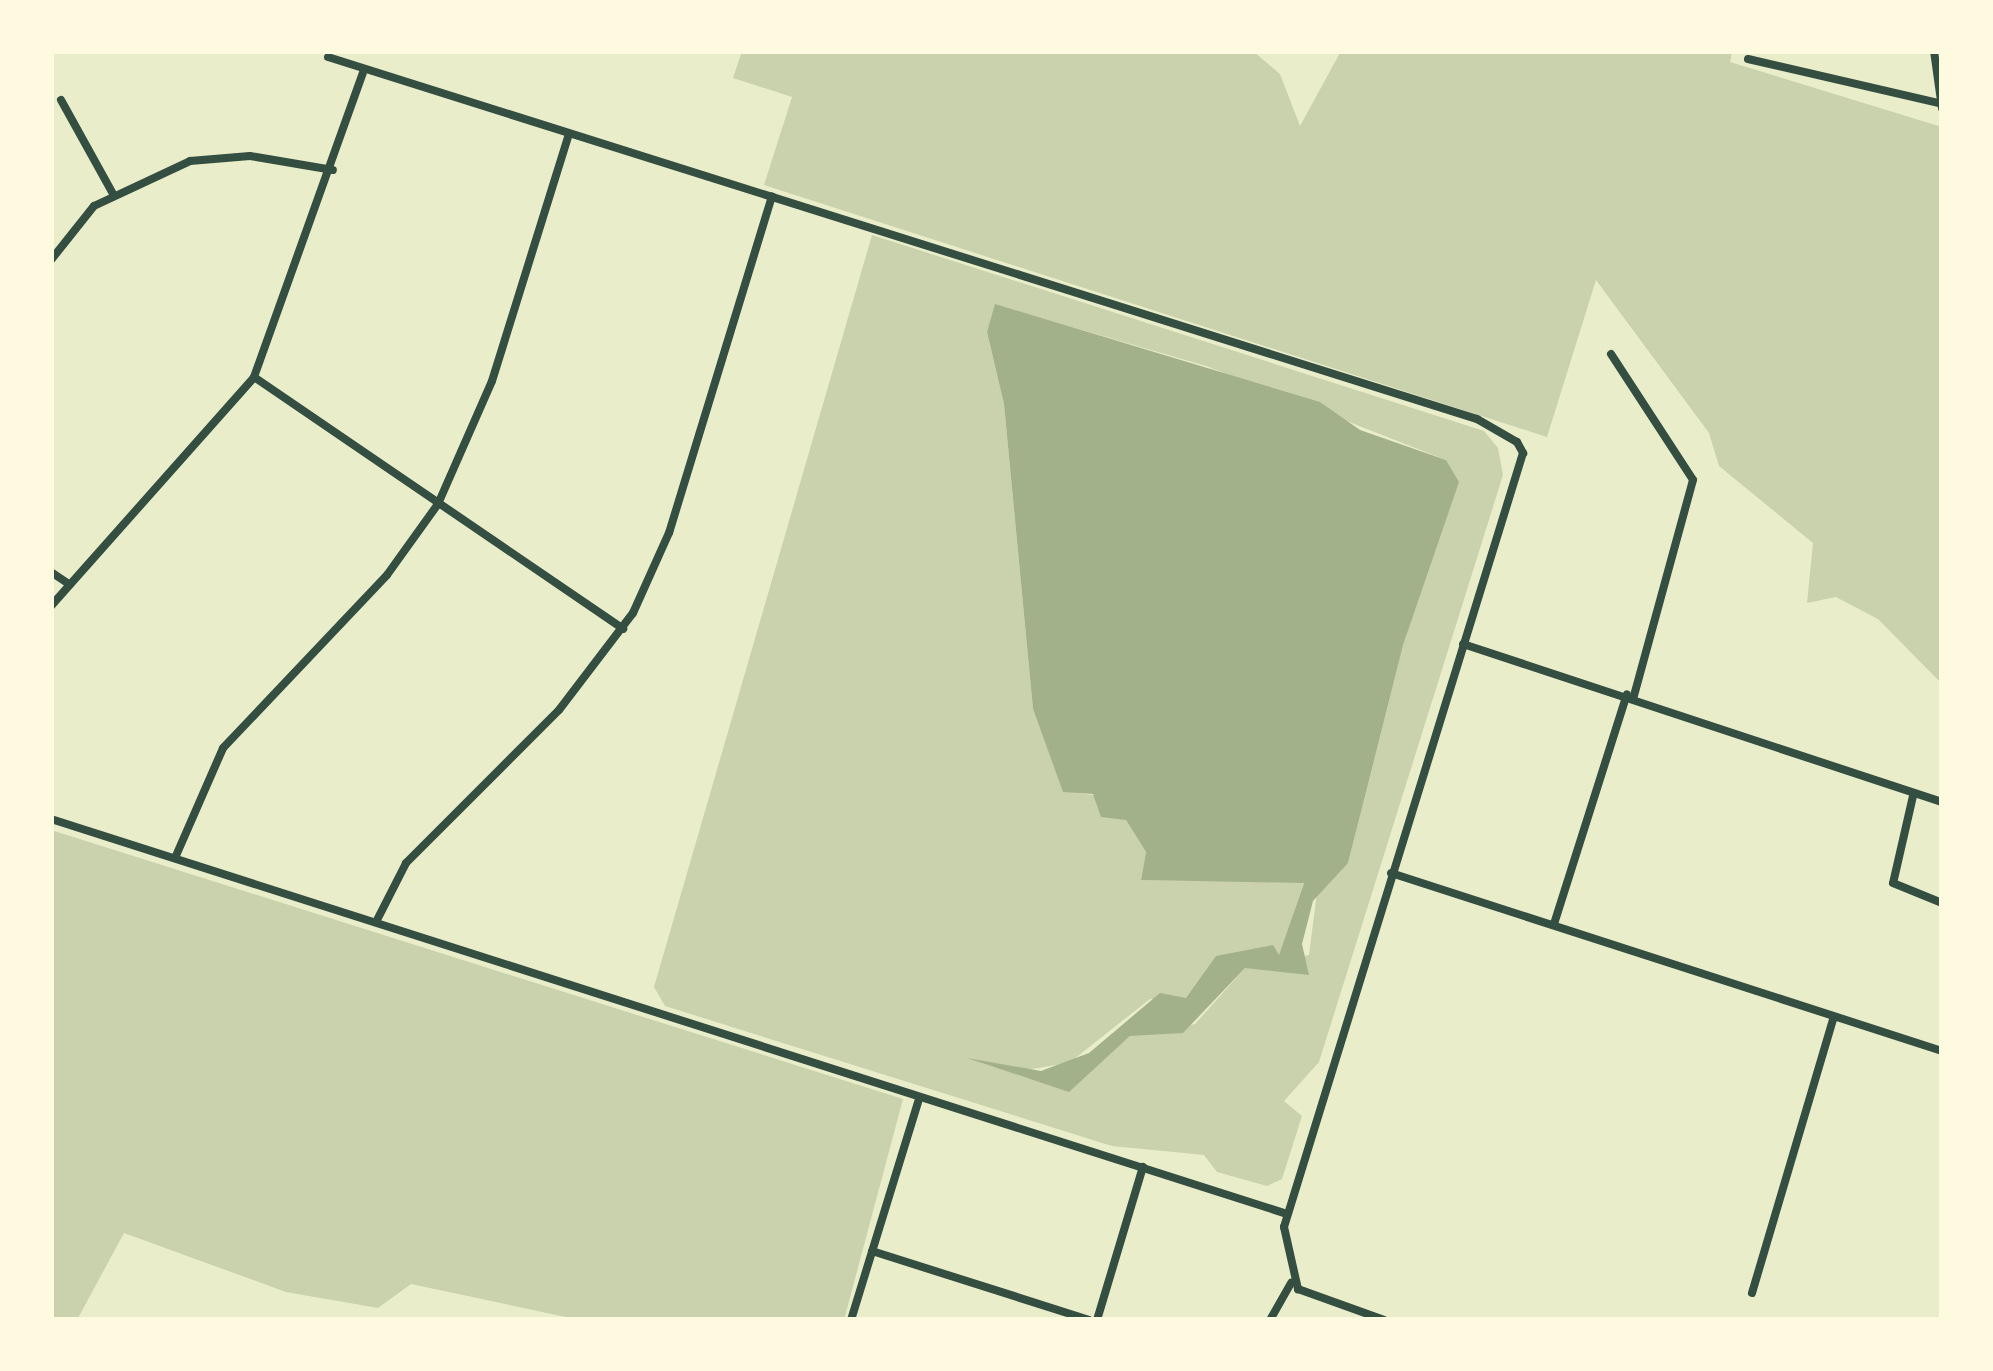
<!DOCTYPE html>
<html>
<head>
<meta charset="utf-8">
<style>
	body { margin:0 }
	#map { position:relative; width:1993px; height:1371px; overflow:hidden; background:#e9edc9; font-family:Jost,sans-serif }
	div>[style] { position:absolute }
	.green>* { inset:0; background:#cad2ad }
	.water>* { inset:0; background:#a3b18a }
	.minor>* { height:8px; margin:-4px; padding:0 4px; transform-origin:4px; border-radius:4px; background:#344e41 }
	span { translate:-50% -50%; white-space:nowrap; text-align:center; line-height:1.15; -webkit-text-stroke:10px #fefae0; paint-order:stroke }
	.frame { position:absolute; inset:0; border:54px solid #fefae0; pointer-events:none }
</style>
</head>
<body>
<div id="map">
	<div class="green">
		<i style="clip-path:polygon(742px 51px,1253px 51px,1280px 74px,1300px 126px,1341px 51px,1732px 51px,1730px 62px,1942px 127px,1942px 684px,1878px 619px,1836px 597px,1807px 603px,1813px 543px,1719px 466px,1709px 433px,1596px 280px,1547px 437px,764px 185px,792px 97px,733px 78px)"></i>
		<i style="clip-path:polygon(evenodd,872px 235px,1484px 431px,1498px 448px,1503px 475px,1319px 1062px,1284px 1101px,1302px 1116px,1282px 1179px,1267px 1186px,1217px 1172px,1204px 1155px,1112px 1146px,665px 1006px,654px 987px,872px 235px,996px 305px,1206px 366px,1446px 460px,1348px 863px,1318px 884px,1309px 955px,1245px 968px,1195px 1024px,1130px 1036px,1069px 1091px,976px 1061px,1019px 1071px,1069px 1063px,1150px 999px,1185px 999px,1197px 985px,1279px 956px,1304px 882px,1141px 880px,1146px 852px,1126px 820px,1093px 795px,1063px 791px,1033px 709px,1004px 404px,987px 332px,996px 305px)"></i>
		<i style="clip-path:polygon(51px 830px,903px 1099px,844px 1320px,580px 1320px,411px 1284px,378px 1308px,286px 1292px,124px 1233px,77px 1320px,51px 1320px)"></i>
	</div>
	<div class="water">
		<i style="clip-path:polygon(995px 304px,1320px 402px,1360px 430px,1446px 460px,1459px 482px,1403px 645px,1348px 863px,1313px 901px,1302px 944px,1309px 975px,1245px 968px,1183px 1033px,1130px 1036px,1069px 1092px,967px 1058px,1041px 1071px,1089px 1053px,1160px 993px,1186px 998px,1216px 956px,1273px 945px,1279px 955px,1304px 883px,1141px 880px,1146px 852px,1126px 820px,1101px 817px,1093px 794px,1063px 792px,1033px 709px,1004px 404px,987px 332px)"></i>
	</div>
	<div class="minor">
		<i style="left:1934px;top:51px;width:58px;rotate:82deg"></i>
		<i style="left:328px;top:57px;width:1205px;rotate:17.49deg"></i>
		<i style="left:1477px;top:419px;width:46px;rotate:29.9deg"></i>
		<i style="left:1517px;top:442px;width:13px;rotate:61deg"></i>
		<i style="left:1523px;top:453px;width:810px;rotate:107.16deg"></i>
		<i style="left:1284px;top:1227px;width:64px;rotate:77.3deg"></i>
		<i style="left:1298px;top:1289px;width:91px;rotate:19.8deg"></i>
		<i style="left:1748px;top:59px;width:195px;rotate:13deg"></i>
		<i style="left:61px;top:100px;width:107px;rotate:61deg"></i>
		<i style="left:51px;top:260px;width:69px;rotate:-51.5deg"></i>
		<i style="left:94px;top:206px;width:106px;rotate:-25.1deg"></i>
		<i style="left:190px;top:161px;width:60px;rotate:-4.8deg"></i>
		<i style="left:250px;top:156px;width:84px;rotate:9.6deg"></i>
		<i style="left:1611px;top:354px;width:150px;rotate:56.9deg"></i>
		<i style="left:1693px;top:480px;width:224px;rotate:105.3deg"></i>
		<i style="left:254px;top:377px;width:447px;rotate:34.3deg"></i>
		<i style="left:51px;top:572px;width:22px;rotate:34deg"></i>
		<i style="left:51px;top:606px;width:306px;rotate:-48.4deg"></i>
		<i style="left:254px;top:377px;width:323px;rotate:-70.3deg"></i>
		<i style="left:1463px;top:644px;width:504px;rotate:18.26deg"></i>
		<i style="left:1913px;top:796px;width:89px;rotate:102.9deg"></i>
		<i style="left:1893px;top:883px;width:53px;rotate:22.2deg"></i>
		<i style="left:51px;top:819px;width:1298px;rotate:17.72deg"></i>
		<i style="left:175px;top:858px;width:120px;rotate:-66.4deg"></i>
		<i style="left:223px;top:748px;width:238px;rotate:-46.5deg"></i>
		<i style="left:387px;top:575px;width:87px;rotate:-54.3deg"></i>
		<i style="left:438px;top:504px;width:134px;rotate:-66.3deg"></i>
		<i style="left:492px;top:381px;width:256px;rotate:-72.7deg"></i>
		<i style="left:1391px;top:873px;width:579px;rotate:17.9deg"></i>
		<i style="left:376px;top:922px;width:66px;rotate:-63deg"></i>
		<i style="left:406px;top:863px;width:216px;rotate:-45deg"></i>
		<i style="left:559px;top:710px;width:122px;rotate:-52.7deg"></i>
		<i style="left:633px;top:613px;width:88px;rotate:-65.8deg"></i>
		<i style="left:669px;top:533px;width:352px;rotate:-73deg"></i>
		<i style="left:1554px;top:924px;width:241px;rotate:-72.4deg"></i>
		<i style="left:872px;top:1251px;width:228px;rotate:17.6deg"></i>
		<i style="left:1752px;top:1293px;width:288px;rotate:-73.5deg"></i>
		<i style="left:851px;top:1320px;width:231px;rotate:-72.9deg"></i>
		<i style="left:1097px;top:1320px;width:160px;rotate:-73.3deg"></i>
		<i style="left:1270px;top:1320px;width:43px;rotate:-60.4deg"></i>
	</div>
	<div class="frame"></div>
</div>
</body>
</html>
